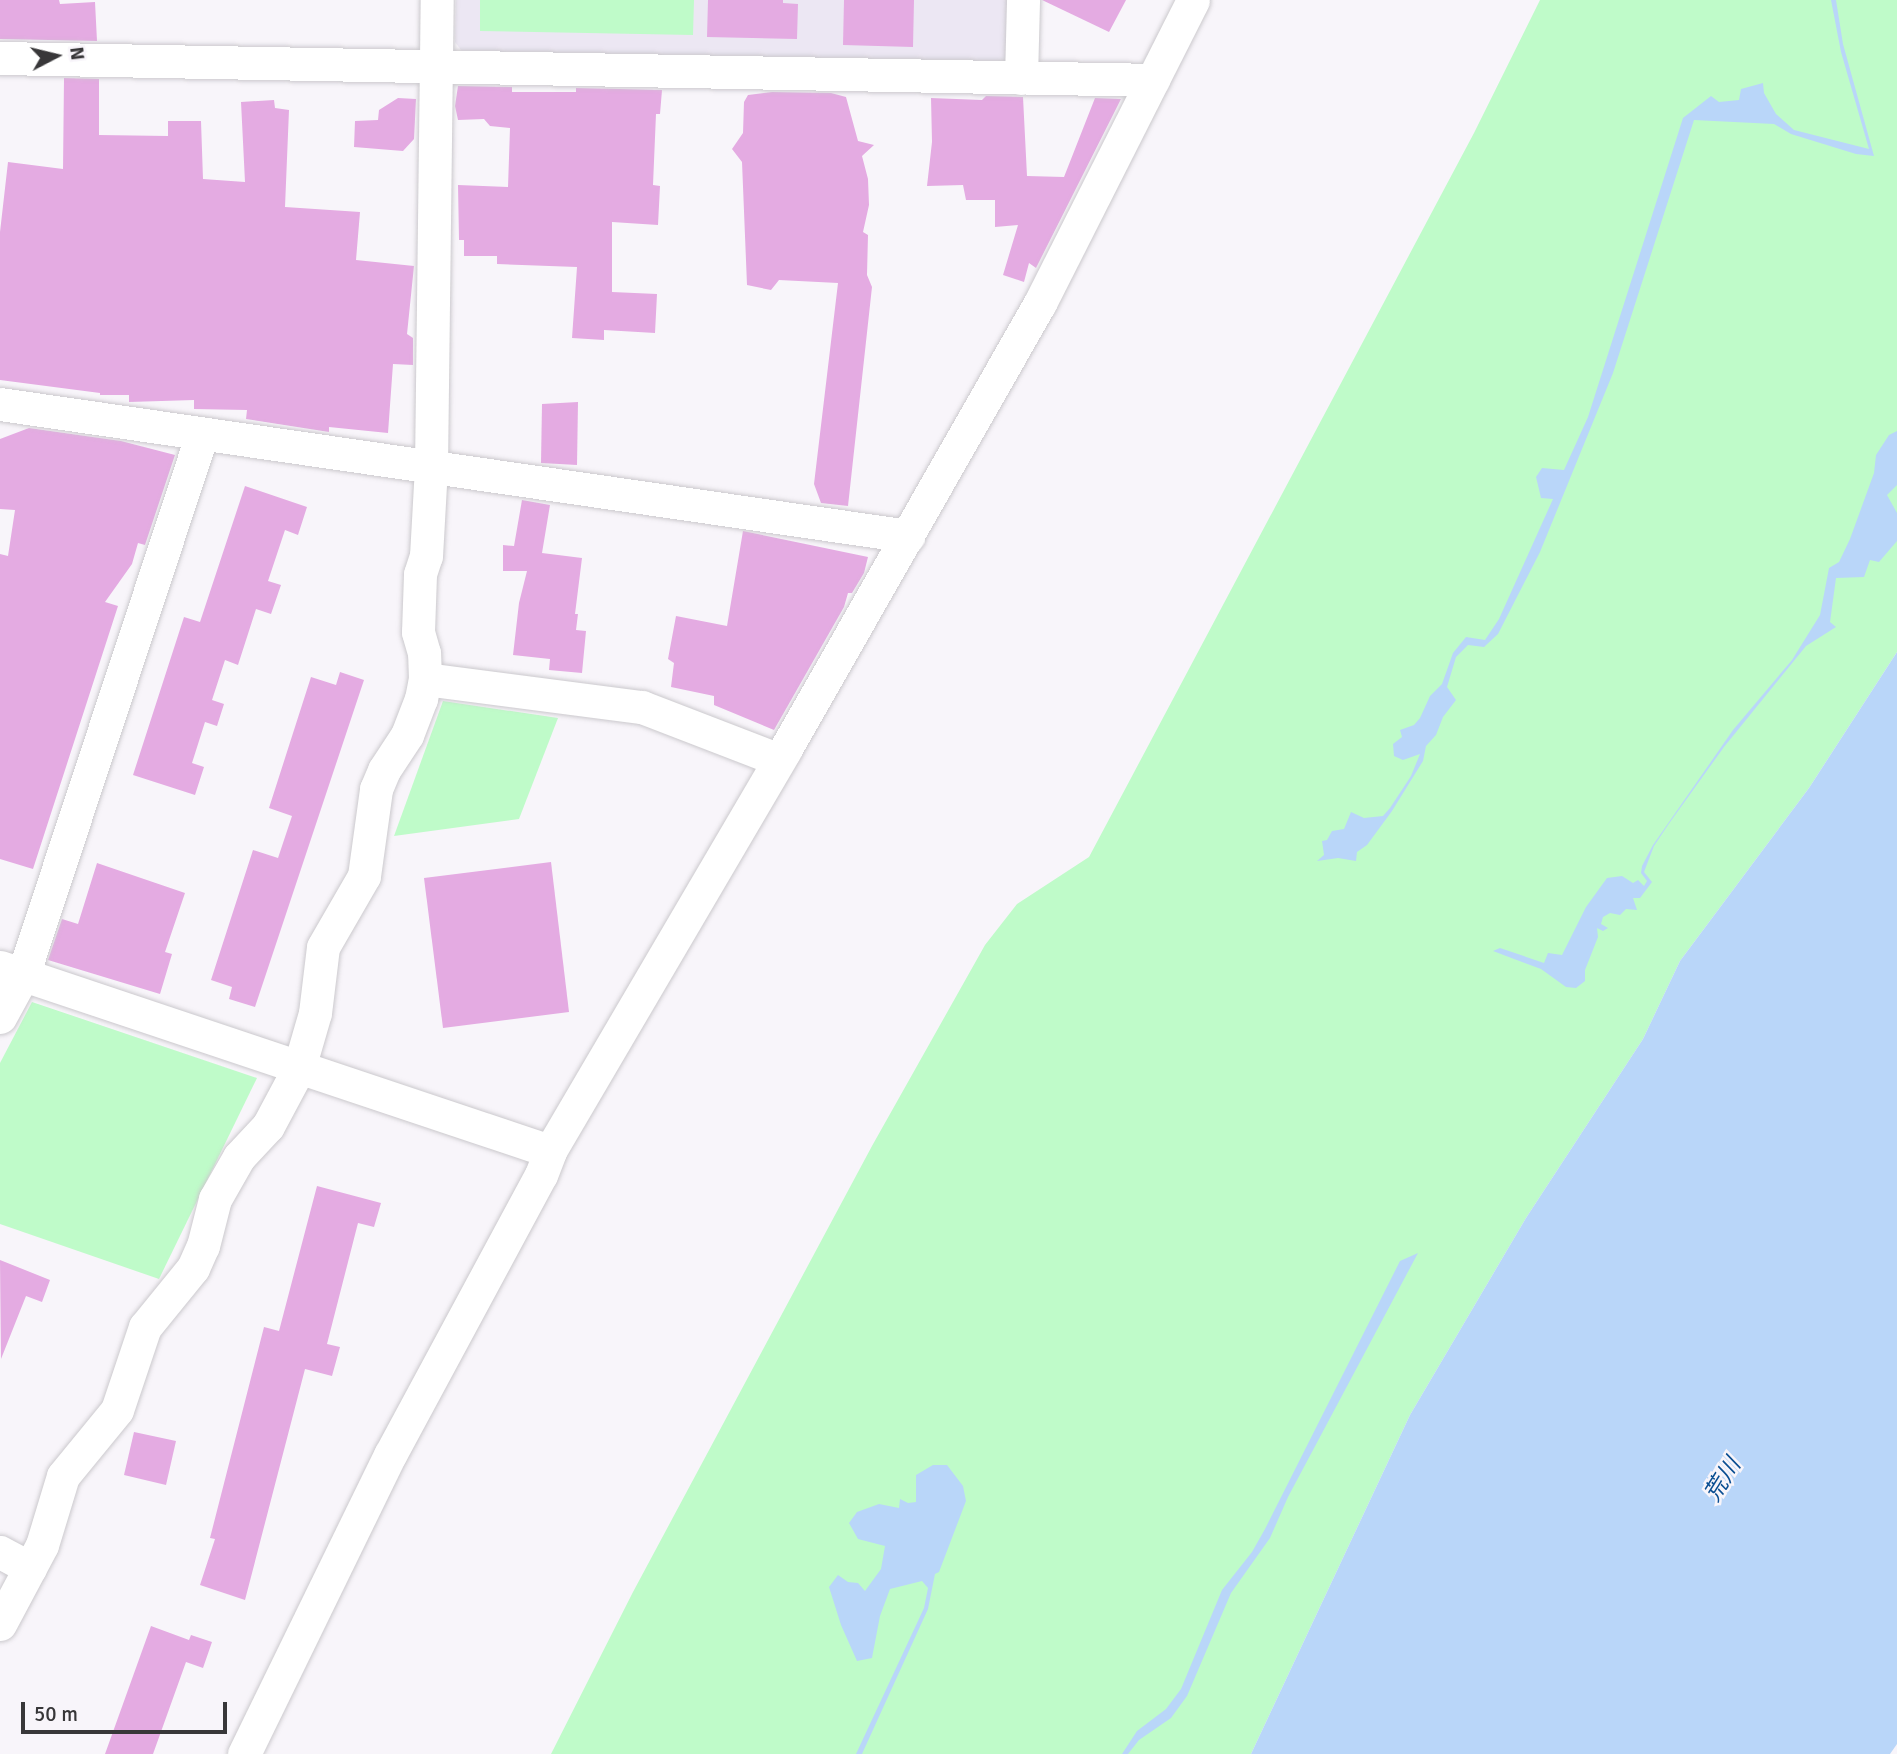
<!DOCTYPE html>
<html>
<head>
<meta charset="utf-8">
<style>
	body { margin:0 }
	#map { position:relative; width:1897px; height:1754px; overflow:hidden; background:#f8f5fa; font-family:Signika,"Noto Sans JP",sans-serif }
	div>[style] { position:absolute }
	.built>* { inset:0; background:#ece7f3 }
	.green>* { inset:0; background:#bffbc9 }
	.water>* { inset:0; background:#b9d6f9 }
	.building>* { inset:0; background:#e4abe2 }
	.roads { filter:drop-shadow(0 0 2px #cbc9cd) drop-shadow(0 0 2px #cbc9cd) }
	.minor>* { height:33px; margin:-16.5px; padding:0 16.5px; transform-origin:16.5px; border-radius:16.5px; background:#fff }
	span { translate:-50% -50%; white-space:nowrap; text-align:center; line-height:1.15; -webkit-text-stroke:5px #f8f5fa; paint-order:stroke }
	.water-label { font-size:23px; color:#0a4e92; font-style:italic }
	.north { position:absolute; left:21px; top:21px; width:70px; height:70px; -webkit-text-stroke:5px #f8f5fa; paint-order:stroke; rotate:83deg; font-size:19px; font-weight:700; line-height:28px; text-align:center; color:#383739 }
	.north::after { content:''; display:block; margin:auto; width:24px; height:32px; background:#383739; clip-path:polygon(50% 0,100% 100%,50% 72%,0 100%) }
	.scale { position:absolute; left:21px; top:1702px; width:206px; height:32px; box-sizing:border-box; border:4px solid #383739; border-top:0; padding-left:9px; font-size:21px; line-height:24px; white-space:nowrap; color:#383739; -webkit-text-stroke:5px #f8f5fa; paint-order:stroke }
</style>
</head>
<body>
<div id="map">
	<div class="built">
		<i style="clip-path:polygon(456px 0,1013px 0,1011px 56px,1003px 62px,464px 54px,455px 42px)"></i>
	</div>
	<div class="green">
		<i style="clip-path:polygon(480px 0,694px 0,693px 35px,480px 31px)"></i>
		<i style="clip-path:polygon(1540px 0,1897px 0,1897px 652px,1809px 788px,1680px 961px,1643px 1039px,1526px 1218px,1410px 1415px,1251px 1754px,551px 1754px,633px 1592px,872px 1146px,985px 945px,1017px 904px,1089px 857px,1474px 133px)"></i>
		<i style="clip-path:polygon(443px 701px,558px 718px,519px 819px,394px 836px)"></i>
		<i style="clip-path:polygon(32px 1002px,257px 1078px,159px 1279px,0 1224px,0 1063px)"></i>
	</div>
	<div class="water">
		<i style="clip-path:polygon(1831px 0,1836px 0,1843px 44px,1874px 156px,1856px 154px,1791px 134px,1774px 124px,1694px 120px,1613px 373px,1540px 552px,1498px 634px,1484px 647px,1468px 645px,1456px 657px,1447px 687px,1456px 700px,1443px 717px,1436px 735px,1426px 746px,1423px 761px,1392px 811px,1367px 845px,1357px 852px,1356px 861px,1338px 858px,1317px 861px,1324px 855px,1322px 841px,1327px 840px,1332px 831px,1344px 829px,1351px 812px,1364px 818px,1383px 816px,1390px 808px,1411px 776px,1420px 754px,1403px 760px,1394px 756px,1393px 744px,1402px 737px,1400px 730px,1414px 725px,1420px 718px,1430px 696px,1442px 684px,1453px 653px,1466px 637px,1485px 640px,1499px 619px,1553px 499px,1541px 498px,1536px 477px,1542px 468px,1564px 470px,1588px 417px,1683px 118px,1711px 96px,1719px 102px,1739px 100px,1741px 89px,1763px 83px,1764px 93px,1776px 114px,1794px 130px,1869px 149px,1841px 52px)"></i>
		<i style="clip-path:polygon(1897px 431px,1897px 485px,1887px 495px,1897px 513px,1897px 541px,1879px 562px,1870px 560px,1864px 577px,1836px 578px,1830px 622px,1836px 627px,1806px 646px,1724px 747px,1668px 825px,1654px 846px,1644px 872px,1652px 882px,1640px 898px,1633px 898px,1637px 910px,1626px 909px,1620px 915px,1610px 913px,1603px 917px,1601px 924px,1608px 928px,1603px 931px,1597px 928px,1598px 937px,1585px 970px,1585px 981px,1576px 988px,1566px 987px,1541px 969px,1493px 951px,1500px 948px,1544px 963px,1548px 953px,1562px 955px,1586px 907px,1607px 878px,1622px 876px,1633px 883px,1638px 880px,1644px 886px,1647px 881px,1641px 873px,1642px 866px,1653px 845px,1733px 730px,1792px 660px,1820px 615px,1829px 568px,1839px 562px,1850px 539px,1874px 473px,1876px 455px,1889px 435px)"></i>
		<i style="clip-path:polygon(1897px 652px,1897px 1744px,1890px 1754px,1251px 1754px,1410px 1415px,1526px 1218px,1643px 1039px,1680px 961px,1809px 788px)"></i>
		<i style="clip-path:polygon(1418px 1253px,1288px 1497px,1270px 1538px,1231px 1593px,1187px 1696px,1171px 1718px,1139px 1740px,1128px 1754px,1122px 1754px,1137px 1731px,1166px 1709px,1181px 1689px,1222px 1590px,1252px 1552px,1265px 1529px,1400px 1261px)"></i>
		<i style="clip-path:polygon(933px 1465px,947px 1465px,963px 1486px,966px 1501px,939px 1572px,935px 1574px,928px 1609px,862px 1754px,856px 1754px,924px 1608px,928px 1588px,922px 1581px,890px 1589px,880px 1616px,872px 1658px,857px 1661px,841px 1625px,829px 1587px,838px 1575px,848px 1582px,858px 1583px,865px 1591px,881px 1569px,885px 1546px,858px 1539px,849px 1523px,857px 1512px,879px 1504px,899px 1508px,900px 1499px,908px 1503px,916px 1502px,916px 1475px)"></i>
	</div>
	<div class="building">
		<i style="clip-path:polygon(0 0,59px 0,60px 4px,95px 2px,97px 41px,0 39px)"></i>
		<i style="clip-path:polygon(708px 0,783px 0,783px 3px,798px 4px,797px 39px,707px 37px)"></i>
		<i style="clip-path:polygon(844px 0,914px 0,913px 47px,843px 45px)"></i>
		<i style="clip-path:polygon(1042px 0,1126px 0,1109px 32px)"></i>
		<i style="clip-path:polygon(64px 78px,99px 79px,99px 135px,168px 136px,168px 121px,201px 121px,203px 179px,245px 182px,241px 102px,274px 100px,275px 108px,289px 110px,285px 207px,360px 212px,356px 260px,414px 266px,407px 334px,413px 338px,413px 365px,393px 364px,388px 433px,329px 427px,329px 432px,246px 419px,247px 410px,194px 409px,194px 400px,129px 402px,129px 395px,100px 395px,100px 393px,0 380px,0 232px,8px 162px,63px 169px)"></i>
		<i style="clip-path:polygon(458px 86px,512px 87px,512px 92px,576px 92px,576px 88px,662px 90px,660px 114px,656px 114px,653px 185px,660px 186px,658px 225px,612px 222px,612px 292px,657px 294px,655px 333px,604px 330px,604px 340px,572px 338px,577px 267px,497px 264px,497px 256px,464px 256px,464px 240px,459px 240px,458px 185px,508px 187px,510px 128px,490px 126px,484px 119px,458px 120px,455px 106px)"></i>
		<i style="clip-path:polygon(772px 92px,831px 93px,846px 97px,858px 141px,874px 145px,862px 156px,868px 179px,869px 205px,863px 232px,868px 235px,867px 275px,872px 287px,848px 506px,821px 503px,814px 484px,838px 283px,779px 280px,771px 290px,747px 285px,742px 162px,732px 149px,743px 133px,744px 102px,748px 95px)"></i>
		<i style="clip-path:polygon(986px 96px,1023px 97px,1027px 176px,1064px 177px,1095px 98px,1121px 99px,1036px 268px,1029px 263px,1024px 282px,1003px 275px,1018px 225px,995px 227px,995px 200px,966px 200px,963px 185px,927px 186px,932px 142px,931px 98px,982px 100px)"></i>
		<i style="clip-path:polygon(398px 98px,416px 99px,414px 139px,403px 151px,354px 147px,355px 121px,378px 120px,379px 110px)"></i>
		<i style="clip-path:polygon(578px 402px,577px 465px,541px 463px,542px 404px)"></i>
		<i style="clip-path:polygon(29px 428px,121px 441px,175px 455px,145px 545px,138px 543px,132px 564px,105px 602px,118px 606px,33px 869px,0 859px,0 554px,8px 556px,15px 510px,0 509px,0 439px)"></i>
		<i style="clip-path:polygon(245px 486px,307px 507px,298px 535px,285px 530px,268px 581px,281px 585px,271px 614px,256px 609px,238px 665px,225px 660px,212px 700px,224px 704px,217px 726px,205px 722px,192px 763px,204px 767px,195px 795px,133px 775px,184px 617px,200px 622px)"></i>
		<i style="clip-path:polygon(522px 500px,550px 505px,542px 553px,582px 558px,575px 614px,578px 614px,576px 630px,586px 631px,582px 673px,549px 670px,550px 659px,513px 655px,519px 603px,527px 571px,503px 571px,503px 545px,514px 546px)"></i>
		<i style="clip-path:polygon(743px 531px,868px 557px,864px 573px,852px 593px,848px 593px,844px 607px,774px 730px,714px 705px,714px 696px,671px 687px,674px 663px,668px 659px,676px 616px,727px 626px)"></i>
		<i style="clip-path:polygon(340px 672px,364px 680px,255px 1007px,229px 999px,232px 987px,211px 980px,253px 850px,278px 858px,292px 816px,269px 808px,311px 677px,336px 685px)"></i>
		<i style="clip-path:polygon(551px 862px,569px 1012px,443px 1028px,424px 878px)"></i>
		<i style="clip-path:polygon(97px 863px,185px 893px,165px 952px,172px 954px,160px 994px,48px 960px,62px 919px,78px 924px)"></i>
		<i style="clip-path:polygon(317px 1186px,381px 1203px,374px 1227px,358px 1223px,327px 1344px,340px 1347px,332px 1376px,305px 1369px,245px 1600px,200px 1585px,215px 1539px,210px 1538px,264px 1327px,279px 1331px)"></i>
		<i style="clip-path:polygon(0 1260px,50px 1280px,42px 1302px,26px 1296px,1px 1359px)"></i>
		<i style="clip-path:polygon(134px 1432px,176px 1441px,166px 1485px,124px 1475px)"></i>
		<i style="clip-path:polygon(151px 1626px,189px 1640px,191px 1635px,212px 1642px,203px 1668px,186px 1662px,153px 1754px,105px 1754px)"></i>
	</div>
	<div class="roads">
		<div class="minor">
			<i style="left:0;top:58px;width:1153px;rotate:1.09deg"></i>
			<i style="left:1021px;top:78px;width:78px;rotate:-88.5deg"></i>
			<i style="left:0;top:404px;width:918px;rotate:8.27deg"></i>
			<i style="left:425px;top:679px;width:219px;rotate:7.4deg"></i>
			<i style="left:642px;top:707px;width:145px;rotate:21.1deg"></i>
			<i style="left:0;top:967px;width:580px;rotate:18.5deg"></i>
			<i style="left:0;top:1017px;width:48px;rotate:-61.3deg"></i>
			<i style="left:23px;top:975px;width:570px;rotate:-71.69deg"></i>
			<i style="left:0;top:1552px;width:34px;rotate:28deg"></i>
			<i style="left:0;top:1624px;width:89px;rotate:-62deg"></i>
			<i style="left:42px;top:1545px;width:72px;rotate:-73.1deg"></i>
			<i style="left:63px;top:1476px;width:85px;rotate:-50.7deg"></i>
			<i style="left:117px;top:1410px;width:88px;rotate:-71.4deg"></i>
			<i style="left:145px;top:1327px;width:76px;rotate:-50.9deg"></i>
			<i style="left:193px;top:1268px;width:24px;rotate:-66deg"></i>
			<i style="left:203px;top:1246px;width:49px;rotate:-75.7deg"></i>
			<i style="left:215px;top:1199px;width:48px;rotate:-60.3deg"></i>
			<i style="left:239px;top:1157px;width:42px;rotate:-46.9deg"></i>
			<i style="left:268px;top:1126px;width:66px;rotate:-61.9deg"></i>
			<i style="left:299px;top:1068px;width:57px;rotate:-73.8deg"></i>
			<i style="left:315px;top:1013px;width:66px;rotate:-83.1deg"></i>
			<i style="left:323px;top:947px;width:82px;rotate:-60deg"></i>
			<i style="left:364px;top:876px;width:88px;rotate:-82.1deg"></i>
			<i style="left:376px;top:789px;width:21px;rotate:-67deg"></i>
			<i style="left:384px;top:770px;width:42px;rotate:-56.7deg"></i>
			<i style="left:407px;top:735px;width:39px;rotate:-69deg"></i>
			<i style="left:421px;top:699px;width:20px;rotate:-79deg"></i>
			<i style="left:425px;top:679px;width:26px;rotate:-92deg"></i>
			<i style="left:424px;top:653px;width:22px;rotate:-106deg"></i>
			<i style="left:418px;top:632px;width:58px;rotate:-88deg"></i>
			<i style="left:420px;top:574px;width:19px;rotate:-72deg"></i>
			<i style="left:426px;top:556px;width:89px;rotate:-86.8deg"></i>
			<i style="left:431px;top:467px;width:467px;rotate:-89.3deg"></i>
			<i style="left:244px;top:1754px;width:333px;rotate:-64deg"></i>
			<i style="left:390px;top:1455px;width:318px;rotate:-61.7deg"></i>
			<i style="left:541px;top:1175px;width:26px;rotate:-69deg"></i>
			<i style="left:550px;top:1151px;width:465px;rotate:-59.6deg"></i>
			<i style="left:785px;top:750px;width:515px;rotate:-60.3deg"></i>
			<i style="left:1040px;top:303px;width:339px;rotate:-63.2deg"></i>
		</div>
	</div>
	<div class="water-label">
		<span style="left:1723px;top:1480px;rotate:-58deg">荒川</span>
	</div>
	<div class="north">N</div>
	<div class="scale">50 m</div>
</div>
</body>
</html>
